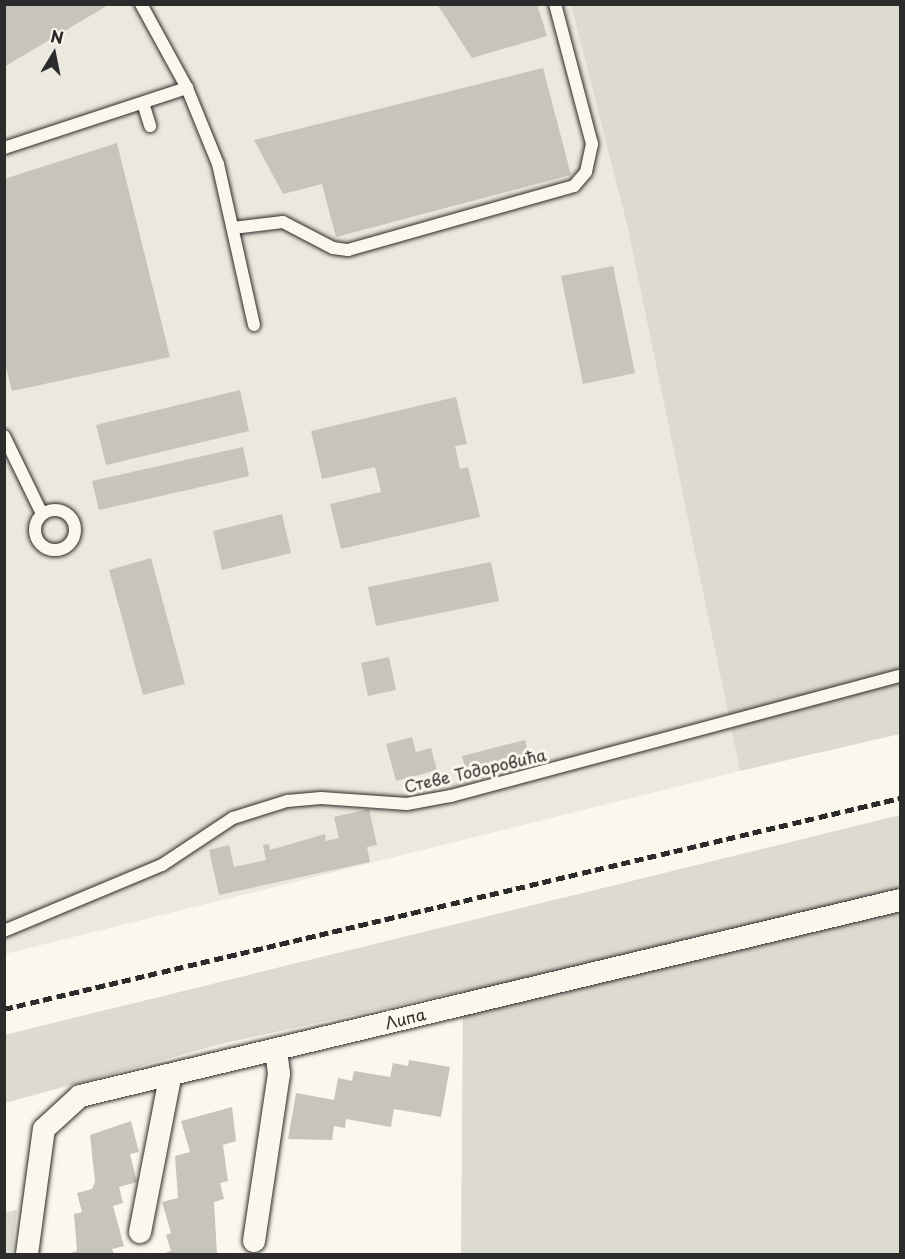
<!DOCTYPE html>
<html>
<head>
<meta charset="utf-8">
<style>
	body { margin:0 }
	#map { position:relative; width:905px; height:1259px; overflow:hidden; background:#fbf7ec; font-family:"Playpen Sans",sans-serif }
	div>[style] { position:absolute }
	.built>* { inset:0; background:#ebe8de }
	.green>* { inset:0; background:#dddad0 }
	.building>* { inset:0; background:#c7c4bc }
	.roads { filter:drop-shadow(0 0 2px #2b2b2b) drop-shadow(0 0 2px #2b2b2b) }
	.lane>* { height:12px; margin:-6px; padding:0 6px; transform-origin:6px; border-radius:6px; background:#fbf7ec }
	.lane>.ring { margin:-6px; padding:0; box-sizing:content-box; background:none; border:12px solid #fbf7ec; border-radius:50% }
	.street>* { height:22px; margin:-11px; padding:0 11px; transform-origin:11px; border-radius:11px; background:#fbf7ec }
	.rail>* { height:4.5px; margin-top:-2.25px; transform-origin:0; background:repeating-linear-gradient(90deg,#2b2b2b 0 9px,transparent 0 13.5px) }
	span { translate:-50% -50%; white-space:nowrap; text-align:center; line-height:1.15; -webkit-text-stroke:6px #fbf7ec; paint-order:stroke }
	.street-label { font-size:16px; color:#2b2b2b }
	.frame { position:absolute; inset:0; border:6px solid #2b2b2b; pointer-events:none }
	.north { position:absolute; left:24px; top:24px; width:60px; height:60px; -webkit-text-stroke:4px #fbf7ec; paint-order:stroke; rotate:10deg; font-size:16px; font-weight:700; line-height:24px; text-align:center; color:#2b2b2b }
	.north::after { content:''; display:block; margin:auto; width:21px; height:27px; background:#2b2b2b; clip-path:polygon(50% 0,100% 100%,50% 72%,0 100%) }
</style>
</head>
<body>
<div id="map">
	<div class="built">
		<i style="clip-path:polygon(4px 5px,571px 5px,627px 225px,740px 771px,5px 954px)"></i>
	</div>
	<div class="green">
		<i style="clip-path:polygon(571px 5px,900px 5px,900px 734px,740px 771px,627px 225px)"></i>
		<i style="clip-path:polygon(900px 815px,900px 1254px,461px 1254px,463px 991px,225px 1043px,5px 1103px,4px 1035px)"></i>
		<i style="clip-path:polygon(17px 1210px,12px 1254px,5px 1254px,5px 1212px)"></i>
	</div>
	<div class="building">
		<i style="clip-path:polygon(4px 4px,110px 4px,4px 67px)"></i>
		<i style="clip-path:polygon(437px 4px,537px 4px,547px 36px,472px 58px)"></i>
		<i style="clip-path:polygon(543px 68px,571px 175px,336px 237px,322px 184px,283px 194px,254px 140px)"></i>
		<i style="clip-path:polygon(117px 143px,170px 357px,12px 391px,4px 360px,4px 179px)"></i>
		<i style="clip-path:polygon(613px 266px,635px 373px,583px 384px,561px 276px)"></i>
		<i style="clip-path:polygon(240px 390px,249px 431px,106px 465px,96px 425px)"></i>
		<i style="clip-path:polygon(456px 397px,467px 444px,455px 446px,460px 469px,468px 467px,480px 517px,341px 549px,330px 504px,381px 492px,375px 467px,322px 479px,311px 431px)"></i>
		<i style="clip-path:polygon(243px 447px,249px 476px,99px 510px,92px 481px)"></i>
		<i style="clip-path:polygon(282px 514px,291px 553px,222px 570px,213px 531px)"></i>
		<i style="clip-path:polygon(151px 558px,185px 684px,143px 695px,109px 570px)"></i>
		<i style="clip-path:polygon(491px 562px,499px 601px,376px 626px,368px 587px)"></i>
		<i style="clip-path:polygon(389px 657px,396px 690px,368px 696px,361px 663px)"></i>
		<i style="clip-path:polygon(412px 737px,416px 752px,431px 748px,437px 770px,396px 781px,386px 744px)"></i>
		<i style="clip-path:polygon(525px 740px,529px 755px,466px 771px,462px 756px)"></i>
		<i style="clip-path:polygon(369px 809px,377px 845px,367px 847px,370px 862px,219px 895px,209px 850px,229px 845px,234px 867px,266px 860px,263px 845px,269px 844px,270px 850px,325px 834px,326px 841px,339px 838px,334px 817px)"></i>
		<i style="clip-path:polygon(409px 1060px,450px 1067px,441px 1117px,394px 1109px,391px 1127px,346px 1119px,345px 1128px,334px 1126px,332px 1140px,288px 1139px,296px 1093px,334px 1100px,338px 1078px,352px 1081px,354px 1071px,390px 1077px,393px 1063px,408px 1066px)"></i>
		<i style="clip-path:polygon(232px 1107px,236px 1141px,223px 1145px,228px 1181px,220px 1183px,224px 1199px,214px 1202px,217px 1254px,161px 1254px,171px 1251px,166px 1235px,171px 1233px,162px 1202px,178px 1198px,175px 1156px,190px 1152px,181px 1121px)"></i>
		<i style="clip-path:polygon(131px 1121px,139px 1152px,130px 1154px,137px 1182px,119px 1187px,123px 1203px,113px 1206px,124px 1246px,112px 1249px,114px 1254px,68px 1254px,77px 1251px,74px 1214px,82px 1212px,77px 1193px,92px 1189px,95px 1182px,90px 1135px)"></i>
	</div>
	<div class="roads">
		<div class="lane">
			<i style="left:141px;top:4px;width:96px;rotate:61.3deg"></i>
			<i style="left:187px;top:88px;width:82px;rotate:67.8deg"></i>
			<i style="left:218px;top:164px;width:165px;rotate:77.4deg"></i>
			<i style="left:144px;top:106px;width:21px;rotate:73deg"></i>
			<i style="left:4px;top:148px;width:193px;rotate:-18.2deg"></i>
			<i style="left:233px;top:228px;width:50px;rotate:-6.8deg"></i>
			<i style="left:283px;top:222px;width:56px;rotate:27.5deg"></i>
			<i style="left:333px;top:248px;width:15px;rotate:8deg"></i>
			<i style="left:348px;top:250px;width:235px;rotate:-15.8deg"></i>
			<i style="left:574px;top:186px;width:18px;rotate:-49deg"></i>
			<i style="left:586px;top:172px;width:29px;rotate:-78deg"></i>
			<i style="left:592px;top:144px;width:145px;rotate:-104.8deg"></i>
			<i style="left:4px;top:436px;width:87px;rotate:64deg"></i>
			<i class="ring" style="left:35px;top:510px;width:28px;height:28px"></i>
			<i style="left:4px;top:931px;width:171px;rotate:-22.7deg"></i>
			<i style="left:162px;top:865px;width:85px;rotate:-33.5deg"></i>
			<i style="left:233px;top:818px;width:57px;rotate:-17.5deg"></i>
			<i style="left:287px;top:801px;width:34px;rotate:-5deg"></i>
			<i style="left:321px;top:798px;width:86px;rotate:4deg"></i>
			<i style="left:407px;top:804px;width:45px;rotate:-10.3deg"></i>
			<i style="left:451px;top:796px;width:465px;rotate:-15deg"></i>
		</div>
		<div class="street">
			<i style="left:140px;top:1232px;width:158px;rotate:-79deg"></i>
			<i style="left:254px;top:1241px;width:169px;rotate:-81.5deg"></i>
			<i style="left:279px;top:1074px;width:24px;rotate:-97deg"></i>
			<i style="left:27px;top:1254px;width:126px;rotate:-82.3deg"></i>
			<i style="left:44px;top:1129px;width:49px;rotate:-42.5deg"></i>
			<i style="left:80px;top:1096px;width:843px;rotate:-13.44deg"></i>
		</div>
	</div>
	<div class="rail">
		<i style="left:4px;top:1009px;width:921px;rotate:-13.25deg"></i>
	</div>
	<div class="street-label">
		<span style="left:475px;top:770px;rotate:-13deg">Стеве Тодоровића</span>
		<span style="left:405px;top:1018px;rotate:-14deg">Липа</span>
	</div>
	<div class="frame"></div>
	<div class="north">N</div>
</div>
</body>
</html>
